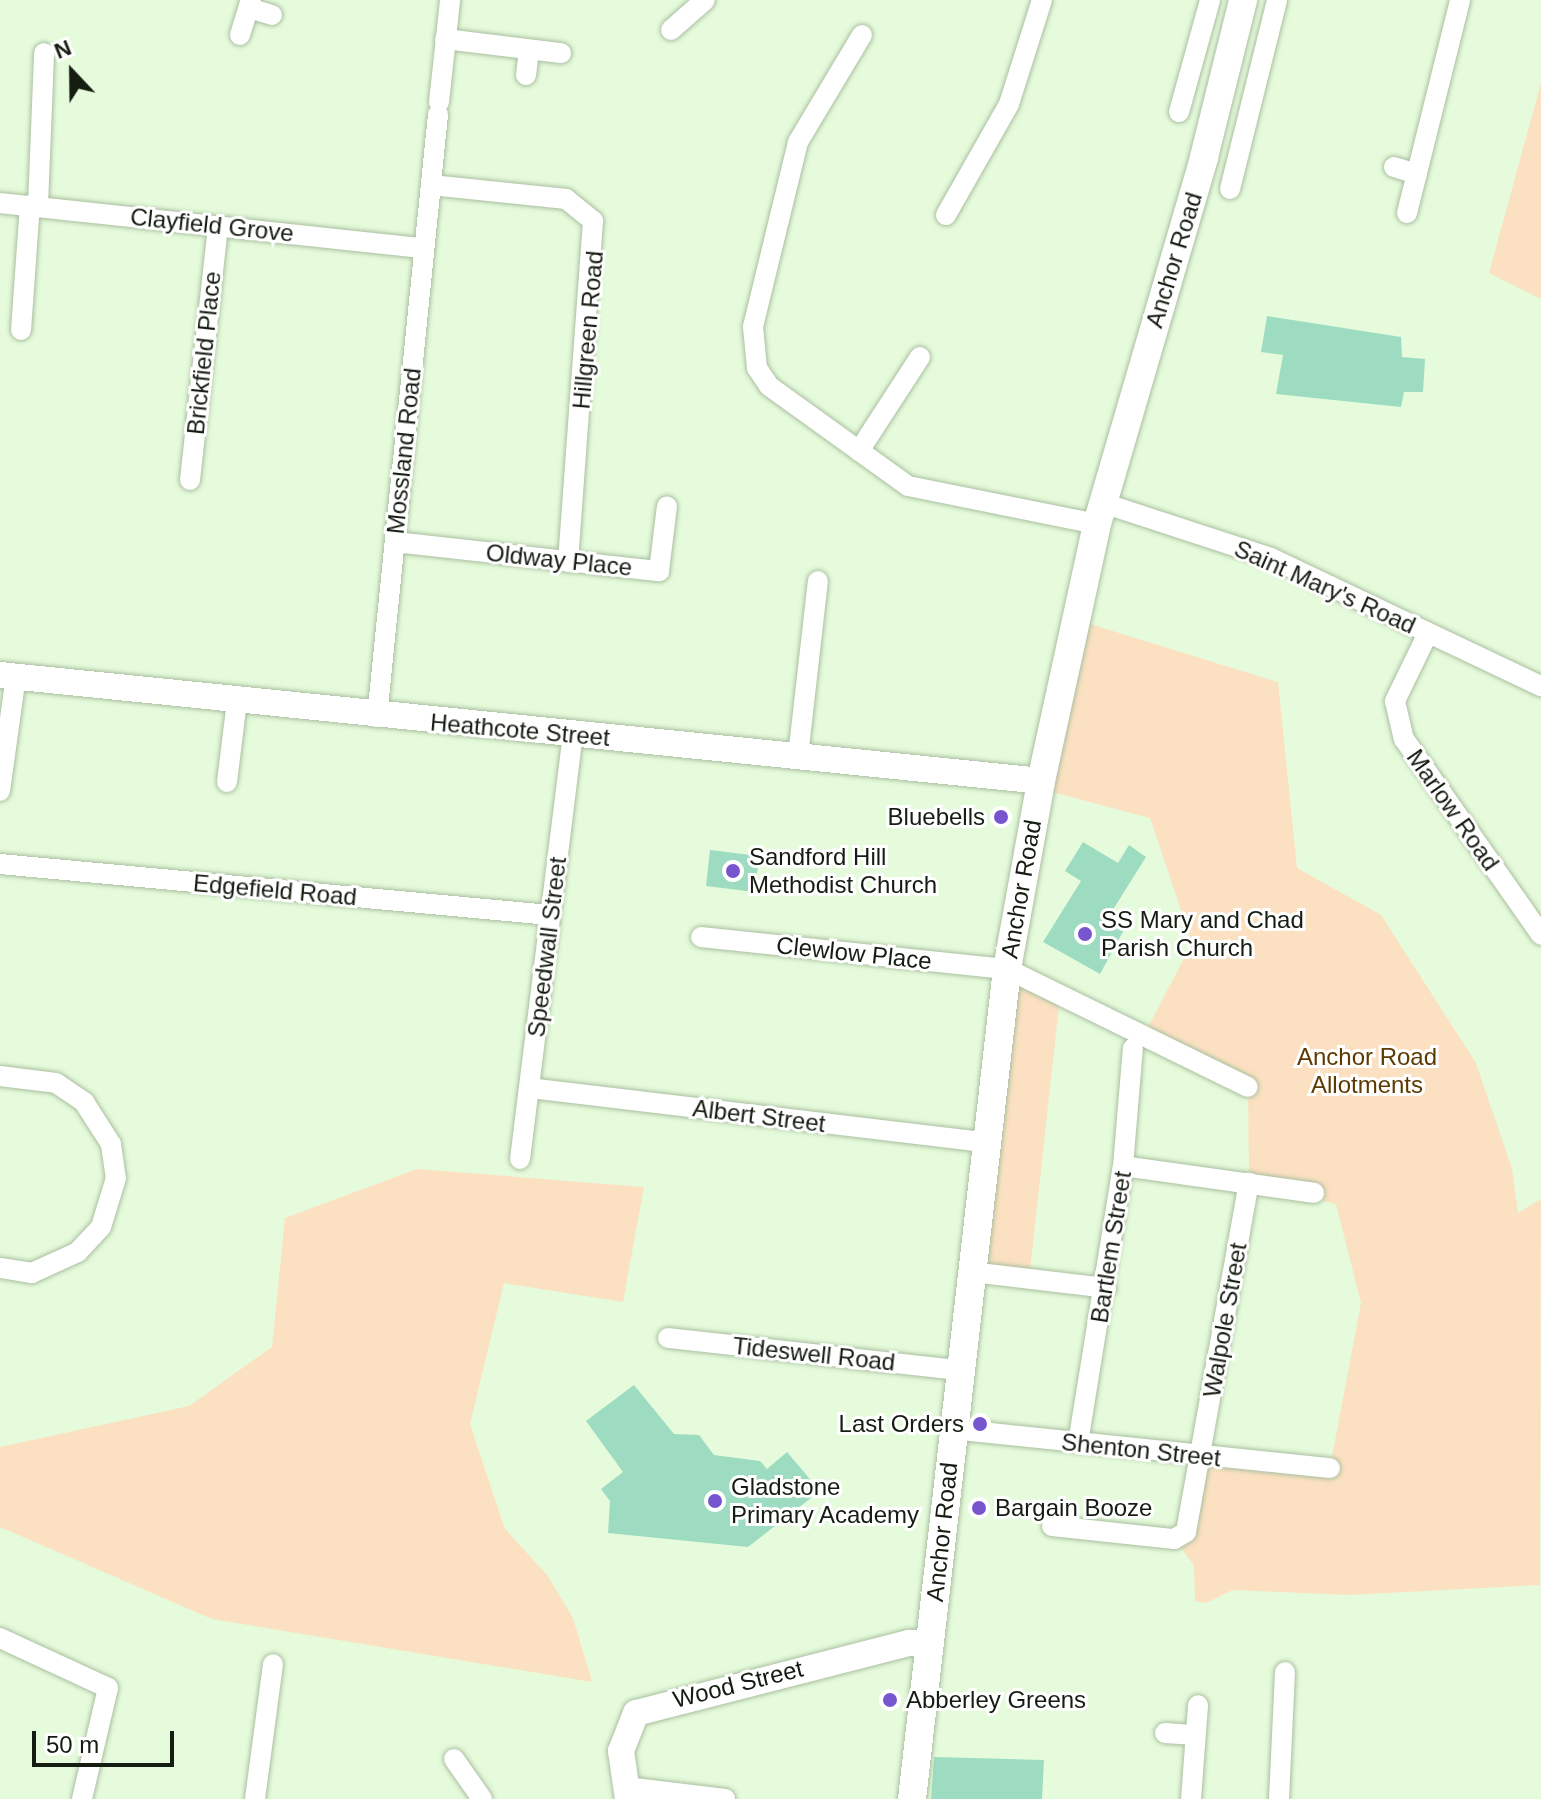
<!DOCTYPE html>
<html>
<head>
<meta charset="utf-8">
<style>
	body { margin:0 }
	#map { position:relative; width:1541px; height:1799px; overflow:hidden; background:#e5fbdb; font-family:Arial,sans-serif }
	div>[style] { position:absolute }
	.green>* { inset:0; background:#fbe1c1 }
	.building>* { inset:0; background:#9ddcc1 }
	.roads { filter:drop-shadow(0 0 2px #aabfa0) drop-shadow(0 0 2px #aabfa0) }
	.minor>* { height:20px; margin:-10px; padding:0 10px; transform-origin:10px; border-radius:10px; background:#fff }
	.tertiary>* { height:26px; margin:-13px; padding:0 13px; transform-origin:13px; border-radius:13px; background:#fff }
	.secondary>* { height:28px; margin:-14px; padding:0 14px; transform-origin:14px; border-radius:14px; background:#fff }
	.dots>* { width:22px; height:22px; translate:-50% -50%; box-sizing:border-box; border:4px solid #fff; border-radius:50% }
	span { translate:-50% -50%; white-space:nowrap; text-align:center; line-height:1.15; -webkit-text-stroke:6px #fff; paint-order:stroke }
	.street-label { font-size:24px; color:#151c11 }
	.poi-label { font-size:24px; color:#151c11 }
	.right { translate:-100% -50%; text-align:right }
	.left { translate:0 -50%; text-align:left }
	.park-label { font-size:24px; color:#5c3a00 }
	.north { position:absolute; left:32px; top:32px; width:80px; height:80px; -webkit-text-stroke:6px #fff; paint-order:stroke; rotate:338deg; font-size:22px; font-weight:700; line-height:32px; text-align:center; color:#151c11 }
	.north::after { content:''; display:block; margin:auto; width:28px; height:36px; background:#151c11; clip-path:polygon(50% 0,100% 100%,50% 72%,0 100%) }
	.scale { position:absolute; left:32px; top:1731px; width:142px; height:36px; box-sizing:border-box; border:4px solid #151c11; border-top:0; padding-left:10px; font-size:24px; line-height:28px; white-space:nowrap; color:#151c11; -webkit-text-stroke:6px #fff; paint-order:stroke }
</style>
</head>
<body>
<div id="map">
	<div class="green">
		<i style="clip-path:polygon(1541px 83px,1541px 299px,1489px 273px)"></i>
		<i style="clip-path:polygon(1090px 624px,1278px 682px,1297px 868px,1381px 915px,1476px 1063px,1512px 1169px,1518px 1213px,1541px 1199px,1540px 1585px,1348px 1595px,1233px 1590px,1206px 1603px,1195px 1601px,1194px 1565px,1174px 1539px,1201px 1457px,1330px 1467px,1361px 1303px,1336px 1204px,1249px 1183px,1248px 1087px,1145px 1033px,1192px 943px,1150px 818px,1052px 792px)"></i>
		<i style="clip-path:polygon(1007px 969px,1061px 987px,1029px 1280px,972px 1272px)"></i>
		<i style="clip-path:polygon(417px 1169px,644px 1187px,623px 1302px,504px 1283px,470px 1424px,505px 1529px,547px 1575px,573px 1618px,592px 1682px,212px 1619px,0 1527px,0 1447px,189px 1406px,272px 1347px,285px 1218px)"></i>
	</div>
	<div class="building">
		<i style="clip-path:polygon(1267px 316px,1401px 337px,1402px 357px,1425px 359px,1423px 392px,1404px 392px,1401px 407px,1276px 394px,1283px 355px,1261px 352px)"></i>
		<i style="clip-path:polygon(1083px 842px,1118px 863px,1129px 845px,1146px 857px,1109px 916px,1126px 926px,1100px 974px,1043px 942px,1081px 881px,1065px 871px)"></i>
		<i style="clip-path:polygon(710px 850px,759px 856px,755px 892px,706px 886px)"></i>
		<i style="clip-path:polygon(634px 1385px,674px 1434px,699px 1435px,714px 1455px,760px 1461px,767px 1469px,787px 1452px,820px 1491px,748px 1547px,608px 1533px,610px 1501px,601px 1489px,623px 1472px,586px 1421px)"></i>
		<i style="clip-path:polygon(934px 1757px,1044px 1760px,1042px 1799px,931px 1799px)"></i>
	</div>
	<div class="roads">
		<div class="minor">
			<i style="left:249px;top:8px;width:24px;rotate:17deg"></i>
			<i style="left:671px;top:30px;width:45px;rotate:-41.4deg"></i>
			<i style="left:240px;top:35px;width:37px;rotate:-73deg"></i>
			<i style="left:862px;top:35px;width:125px;rotate:120.9deg"></i>
			<i style="left:798px;top:142px;width:190px;rotate:103.7deg"></i>
			<i style="left:753px;top:327px;width:41px;rotate:84.4deg"></i>
			<i style="left:757px;top:368px;width:22px;rotate:56deg"></i>
			<i style="left:769px;top:386px;width:171px;rotate:35.7deg"></i>
			<i style="left:908px;top:486px;width:193px;rotate:11.4deg"></i>
			<i style="left:445px;top:39px;width:117px;rotate:6.9deg"></i>
			<i style="left:526px;top:75px;width:25px;rotate:-83deg"></i>
			<i style="left:439px;top:102px;width:103px;rotate:-83.8deg"></i>
			<i style="left:1179px;top:112px;width:116px;rotate:-74.5deg"></i>
			<i style="left:1394px;top:167px;width:24px;rotate:17deg"></i>
			<i style="left:431px;top:185px;width:136px;rotate:5.9deg"></i>
			<i style="left:566px;top:199px;width:35px;rotate:39deg"></i>
			<i style="left:593px;top:221px;width:342px;rotate:94.2deg"></i>
			<i style="left:1230px;top:189px;width:195px;rotate:-76deg"></i>
			<i style="left:0;top:203px;width:426px;rotate:6.1deg"></i>
			<i style="left:38px;top:205px;width:152px;rotate:-87.7deg"></i>
			<i style="left:1407px;top:213px;width:219px;rotate:-76deg"></i>
			<i style="left:946px;top:215px;width:128px;rotate:-60.4deg"></i>
			<i style="left:1009px;top:104px;width:109px;rotate:-72.4deg"></i>
			<i style="left:21px;top:330px;width:125px;rotate:-85.9deg"></i>
			<i style="left:859px;top:451px;width:112px;rotate:-57deg"></i>
			<i style="left:190px;top:480px;width:255px;rotate:-83.7deg"></i>
			<i style="left:1103px;top:503px;width:177px;rotate:18.1deg"></i>
			<i style="left:1271px;top:558px;width:299px;rotate:25.4deg"></i>
			<i style="left:395px;top:542px;width:266px;rotate:6.3deg"></i>
			<i style="left:659px;top:571px;width:65px;rotate:-83deg"></i>
			<i style="left:1428px;top:633px;width:76px;rotate:115.9deg"></i>
			<i style="left:1395px;top:701px;width:39px;rotate:77deg"></i>
			<i style="left:1404px;top:739px;width:239px;rotate:55deg"></i>
			<i style="left:377px;top:717px;width:606px;rotate:-84.22deg"></i>
			<i style="left:798px;top:756px;width:176px;rotate:-83.5deg"></i>
			<i style="left:227px;top:782px;width:82px;rotate:-83deg"></i>
			<i style="left:0;top:791px;width:116px;rotate:-82.1deg"></i>
			<i style="left:0;top:864px;width:552px;rotate:5.3deg"></i>
			<i style="left:701px;top:937px;width:308px;rotate:6deg"></i>
			<i style="left:1007px;top:969px;width:268px;rotate:26.1deg"></i>
			<i style="left:0;top:1076px;width:56px;rotate:7.1deg"></i>
			<i style="left:56px;top:1083px;width:34px;rotate:34deg"></i>
			<i style="left:84px;top:1102px;width:50px;rotate:57.3deg"></i>
			<i style="left:111px;top:1144px;width:34px;rotate:82deg"></i>
			<i style="left:116px;top:1178px;width:51px;rotate:107deg"></i>
			<i style="left:101px;top:1227px;width:34px;rotate:133deg"></i>
			<i style="left:78px;top:1252px;width:51px;rotate:155.5deg"></i>
			<i style="left:32px;top:1273px;width:32px;rotate:-171deg"></i>
			<i style="left:530px;top:1088px;width:462px;rotate:6.8deg"></i>
			<i style="left:520px;top:1159px;width:427px;rotate:-82.9deg"></i>
			<i style="left:1123px;top:1166px;width:193px;rotate:8deg"></i>
			<i style="left:972px;top:1272px;width:135px;rotate:6.8deg"></i>
			<i style="left:668px;top:1338px;width:294px;rotate:6.3deg"></i>
			<i style="left:952px;top:1429px;width:380px;rotate:5.9deg"></i>
			<i style="left:1078px;top:1443px;width:281px;rotate:-80.8deg"></i>
			<i style="left:1123px;top:1166px;width:118px;rotate:-85.2deg"></i>
			<i style="left:1052px;top:1526px;width:123px;rotate:6.1deg"></i>
			<i style="left:1174px;top:1539px;width:14px;rotate:-30deg"></i>
			<i style="left:1186px;top:1532px;width:355px;rotate:-79.8deg"></i>
			<i style="left:0;top:1638px;width:119px;rotate:24.8deg"></i>
			<i style="left:108px;top:1688px;width:114px;rotate:103.2deg"></i>
			<i style="left:1165px;top:1733px;width:27px;rotate:4deg"></i>
			<i style="left:454px;top:1759px;width:49px;rotate:55deg"></i>
			<i style="left:626px;top:1787px;width:100px;rotate:6.9deg"></i>
			<i style="left:255px;top:1799px;width:136px;rotate:-82.4deg"></i>
			<i style="left:1191px;top:1799px;width:94px;rotate:-85.7deg"></i>
			<i style="left:1279px;top:1799px;width:127px;rotate:-87.3deg"></i>
		</div>
		<div class="tertiary">
			<i style="left:0;top:675px;width:1046px;rotate:5.81deg"></i>
			<i style="left:628px;top:1799px;width:49px;rotate:-98.3deg"></i>
			<i style="left:621px;top:1751px;width:41px;rotate:-68.5deg"></i>
			<i style="left:636px;top:1713px;width:282px;rotate:-14.4deg"></i>
			<i style="left:909px;top:1643px;width:21px"></i>
		</div>
		<div class="secondary">
			<i style="left:912px;top:1799px;width:835px;rotate:-83.47deg"></i>
			<i style="left:1007px;top:969px;width:191px;rotate:-79.7deg"></i>
			<i style="left:1041px;top:781px;width:263px;rotate:-77.7deg"></i>
			<i style="left:1097px;top:524px;width:382px;rotate:-73.7deg"></i>
			<i style="left:1204px;top:157px;width:162px;rotate:-76deg"></i>
		</div>
	</div>
	<div class="dots">
		<i style="left:1001px;top:817px;background:#7655cf"></i>
		<i style="left:733px;top:871px;background:#7655cf"></i>
		<i style="left:1085px;top:934px;background:#7655cf"></i>
		<i style="left:980px;top:1424px;background:#7655cf"></i>
		<i style="left:715px;top:1501px;background:#7655cf"></i>
		<i style="left:979px;top:1508px;background:#7655cf"></i>
		<i style="left:890px;top:1700px;background:#7655cf"></i>
	</div>
	<div class="street-label">
		<span style="left:212px;top:225px;rotate:6deg">Clayfield Grove</span>
		<span style="left:1174px;top:260px;rotate:-73deg">Anchor Road</span>
		<span style="left:588px;top:330px;rotate:-85deg">Hillgreen Road</span>
		<span style="left:204px;top:353px;rotate:-84deg">Brickfield Place</span>
		<span style="left:404px;top:451px;rotate:-84deg">Mossland Road</span>
		<span style="left:559px;top:560px;rotate:6deg">Oldway Place</span>
		<span style="left:1325px;top:587px;rotate:24deg">Saint Mary's Road</span>
		<span style="left:520px;top:730px;rotate:5deg">Heathcote Street</span>
		<span style="left:1453px;top:810px;rotate:55deg">Marlow Road</span>
		<span style="left:1021px;top:889px;rotate:-80deg">Anchor Road</span>
		<span style="left:275px;top:890px;rotate:5deg">Edgefield Road</span>
		<span style="left:547px;top:947px;rotate:-83deg">Speedwall Street</span>
		<span style="left:854px;top:953px;rotate:6deg">Clewlow Place</span>
		<span style="left:759px;top:1116px;rotate:7deg">Albert Street</span>
		<span style="left:1111px;top:1247px;rotate:-81deg">Bartlem Street</span>
		<span style="left:1225px;top:1320px;rotate:-80deg">Walpole Street</span>
		<span style="left:814px;top:1354px;rotate:6deg">Tideswell Road</span>
		<span style="left:1141px;top:1450px;rotate:6deg">Shenton Street</span>
		<span style="left:942px;top:1532px;rotate:-84deg">Anchor Road</span>
		<span style="left:738px;top:1684px;rotate:-14deg">Wood Street</span>
	</div>
	<div class="poi-label">
		<span class="right" style="left:985px;top:817px">Bluebells</span>
		<span class="left" style="left:749px;top:871px">Sandford Hill<br>Methodist Church</span>
		<span class="left" style="left:1101px;top:934px">SS Mary and Chad<br>Parish Church</span>
		<span class="right" style="left:964px;top:1424px">Last Orders</span>
		<span class="left" style="left:731px;top:1501px">Gladstone<br>Primary Academy</span>
		<span class="left" style="left:995px;top:1508px">Bargain Booze</span>
		<span class="left" style="left:906px;top:1700px">Abberley Greens</span>
	</div>
	<div class="park-label">
		<span style="left:1367px;top:1071px">Anchor Road<br>Allotments</span>
	</div>
	<div class="north">N</div>
	<div class="scale">50 m</div>
</div>
</body>
</html>
